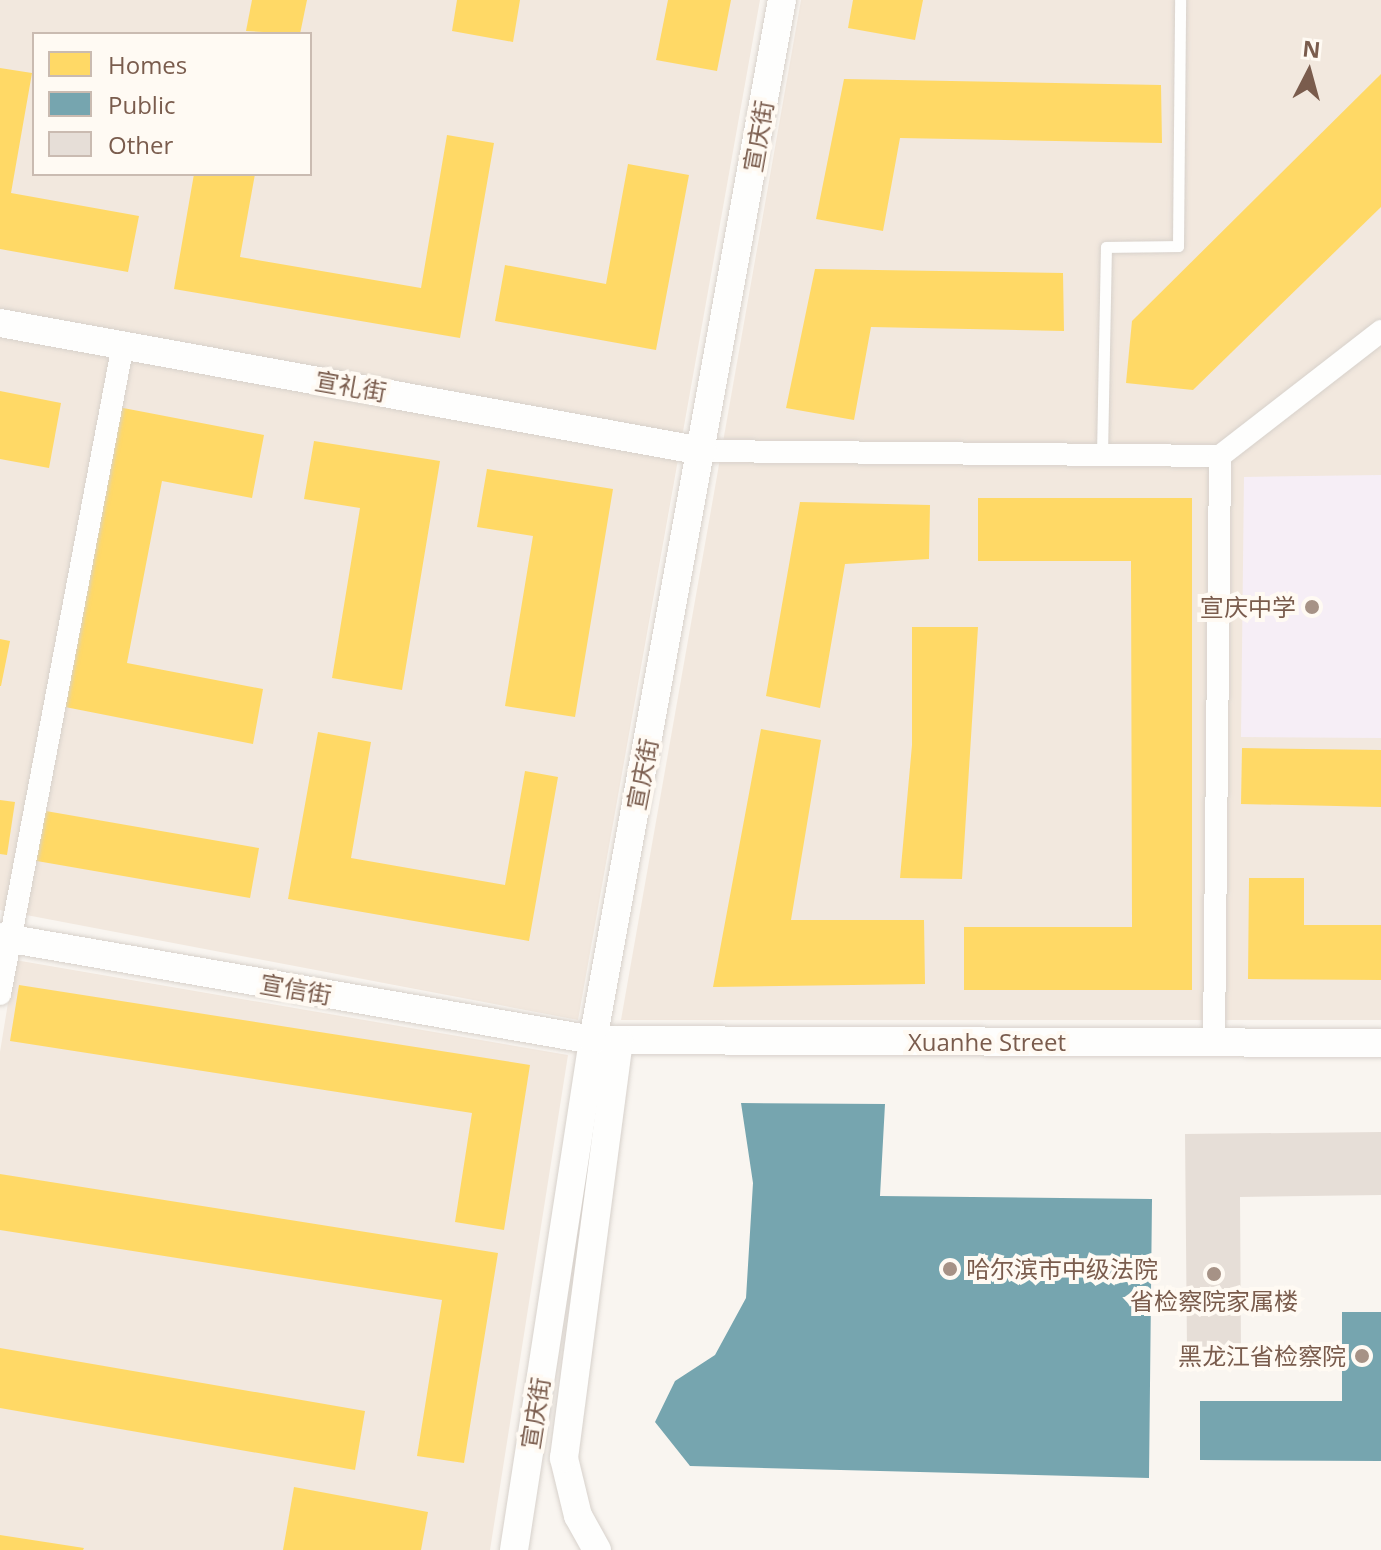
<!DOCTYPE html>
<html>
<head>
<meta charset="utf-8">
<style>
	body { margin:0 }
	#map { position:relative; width:1381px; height:1550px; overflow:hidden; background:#f9f5f0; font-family:"Open Sans","Noto Sans SC",sans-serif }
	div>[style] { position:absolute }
	.residential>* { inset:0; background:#f2e8de }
	.education>* { inset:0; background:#f6eef6 }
	.homes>* { inset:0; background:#ffd966 }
	.public>* { inset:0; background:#76a5af }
	.building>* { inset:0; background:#e6ded7 }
	.roads { filter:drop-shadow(0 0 2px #d7d1cb) drop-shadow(0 0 2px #d7d1cb) }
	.service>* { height:11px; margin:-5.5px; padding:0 5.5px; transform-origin:5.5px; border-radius:5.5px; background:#fefefd }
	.minor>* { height:22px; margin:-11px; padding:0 11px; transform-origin:11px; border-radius:11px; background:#fefefd }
	.tertiary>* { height:28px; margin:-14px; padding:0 14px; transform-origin:14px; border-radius:14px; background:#fefefd }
	.dots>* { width:22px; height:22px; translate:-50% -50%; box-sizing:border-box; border:4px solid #fffaf3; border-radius:50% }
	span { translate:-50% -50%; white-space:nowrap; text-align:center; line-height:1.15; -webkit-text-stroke:8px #fffaf3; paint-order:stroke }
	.street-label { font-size:24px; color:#7a5c4d }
	.poi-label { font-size:24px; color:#7a5c4d }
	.right { translate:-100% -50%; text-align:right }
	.left { translate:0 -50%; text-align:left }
	.legend { position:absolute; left:32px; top:32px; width:280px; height:144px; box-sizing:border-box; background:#fffaf3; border:2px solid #cabbb1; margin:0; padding:10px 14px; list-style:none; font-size:24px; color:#7a5c4d }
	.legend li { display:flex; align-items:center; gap:16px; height:40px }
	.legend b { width:40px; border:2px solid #cabbb1 }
	.north { position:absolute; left:1269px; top:32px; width:80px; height:80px; -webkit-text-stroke:6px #fffaf3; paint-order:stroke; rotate:6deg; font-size:22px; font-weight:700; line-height:32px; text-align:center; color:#7a5c4d }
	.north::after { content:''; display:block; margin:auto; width:28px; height:36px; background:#7a5c4d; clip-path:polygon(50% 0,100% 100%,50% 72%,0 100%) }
</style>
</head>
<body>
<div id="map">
	<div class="residential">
		<i style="clip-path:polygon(evenodd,0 0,760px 0,578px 1020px,0 910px,0 0,34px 34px,310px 34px,310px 174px,34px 174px,34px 34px)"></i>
		<i style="clip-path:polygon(801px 0,1381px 0,1381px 1020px,621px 1020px)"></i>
		<i style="clip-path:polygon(15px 960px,568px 1055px,490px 1550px,0 1550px,0 1052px)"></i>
	</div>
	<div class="education">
		<i style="clip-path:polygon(1381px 475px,1381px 738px,1241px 737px,1244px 477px)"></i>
	</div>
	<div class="homes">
		<i style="clip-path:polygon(252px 0,307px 0,300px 34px,246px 31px)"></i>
		<i style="clip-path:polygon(457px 0,520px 0,513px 42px,452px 31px)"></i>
		<i style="clip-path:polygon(668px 0,731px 0,717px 71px,656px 60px)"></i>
		<i style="clip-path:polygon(853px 0,923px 0,915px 40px,848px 28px)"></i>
		<i style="clip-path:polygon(0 68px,32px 73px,11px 193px,139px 216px,128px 272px,0 249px)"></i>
		<i style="clip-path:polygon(1381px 74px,1381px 207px,1193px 390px,1126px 383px,1132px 321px)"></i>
		<i style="clip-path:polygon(844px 79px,1161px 85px,1162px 143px,900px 138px,883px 231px,816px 219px)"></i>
		<i style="clip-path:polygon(447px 135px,494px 143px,460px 338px,174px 289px,194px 174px,255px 174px,240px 257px,421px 288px)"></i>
		<i style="clip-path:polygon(628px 164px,689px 175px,656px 350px,495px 321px,505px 265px,606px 284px)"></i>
		<i style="clip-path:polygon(815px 269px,1063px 273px,1064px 331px,871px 327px,854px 420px,786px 408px)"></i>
		<i style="clip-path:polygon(0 391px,61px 403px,49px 468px,0 459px)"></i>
		<i style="clip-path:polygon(118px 407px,264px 435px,252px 498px,162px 481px,127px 663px,263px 689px,253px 744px,60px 706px)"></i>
		<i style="clip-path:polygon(314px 441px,440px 461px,402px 690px,332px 678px,360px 508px,304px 499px)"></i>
		<i style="clip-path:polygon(487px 469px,613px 489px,575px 717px,505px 706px,533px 536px,477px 527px)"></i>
		<i style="clip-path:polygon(978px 498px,1192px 498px,1192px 990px,964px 990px,964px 927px,1132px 927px,1131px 561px,978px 561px)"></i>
		<i style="clip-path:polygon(800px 502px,930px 505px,929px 559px,845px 564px,820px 708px,766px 696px)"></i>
		<i style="clip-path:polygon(912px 627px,978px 627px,962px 879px,900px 878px,912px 745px)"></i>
		<i style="clip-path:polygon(0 639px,10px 641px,1px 686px,0 686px)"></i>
		<i style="clip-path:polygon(761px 729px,821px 740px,791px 920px,924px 920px,925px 984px,713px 987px)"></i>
		<i style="clip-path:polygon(318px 732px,371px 742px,351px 858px,505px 885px,525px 771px,558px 777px,529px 941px,288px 899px)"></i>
		<i style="clip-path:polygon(1242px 748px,1381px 750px,1381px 807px,1241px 804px)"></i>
		<i style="clip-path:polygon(0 800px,15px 802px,7px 855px,0 854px)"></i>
		<i style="clip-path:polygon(40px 810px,259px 848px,250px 898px,31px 860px)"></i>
		<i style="clip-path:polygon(1249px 878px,1304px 878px,1304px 925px,1381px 925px,1381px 980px,1248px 979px)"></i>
		<i style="clip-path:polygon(19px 985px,530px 1065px,504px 1230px,455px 1222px,472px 1113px,10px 1041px)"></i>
		<i style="clip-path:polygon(0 1174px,498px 1253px,464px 1463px,417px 1456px,442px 1300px,0 1230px)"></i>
		<i style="clip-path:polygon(0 1348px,365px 1411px,355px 1470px,0 1408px)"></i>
		<i style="clip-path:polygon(294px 1487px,428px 1512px,421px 1550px,283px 1550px)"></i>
		<i style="clip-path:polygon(0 1535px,84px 1548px,83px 1550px,0 1550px)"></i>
	</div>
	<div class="public">
		<i style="clip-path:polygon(741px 1103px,885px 1104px,880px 1196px,1152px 1199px,1149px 1478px,690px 1466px,655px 1422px,675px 1381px,715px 1355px,746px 1298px,753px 1183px)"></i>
		<i style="clip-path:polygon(1342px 1312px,1381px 1312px,1381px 1461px,1200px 1460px,1200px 1401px,1342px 1401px)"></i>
	</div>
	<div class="building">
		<i style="clip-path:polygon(1381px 1132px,1381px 1195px,1240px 1197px,1241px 1351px,1187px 1351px,1185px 1134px)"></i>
	</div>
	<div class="roads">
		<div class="service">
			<i style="left:1102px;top:454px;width:207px;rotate:-88.9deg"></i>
			<i style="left:1106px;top:247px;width:72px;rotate:-0.8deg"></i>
			<i style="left:1178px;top:246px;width:246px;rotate:-89.5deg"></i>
		</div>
		<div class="minor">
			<i style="left:702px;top:451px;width:518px;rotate:0.55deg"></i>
			<i style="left:1220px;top:456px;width:204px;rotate:-37.8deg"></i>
			<i style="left:0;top:994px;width:662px;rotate:-79.28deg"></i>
			<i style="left:1214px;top:1042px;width:586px;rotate:-89.41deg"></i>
		</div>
		<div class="tertiary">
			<i style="left:0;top:323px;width:714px;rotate:10.33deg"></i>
			<i style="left:0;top:937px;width:602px;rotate:9.85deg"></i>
			<i style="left:593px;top:1040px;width:788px;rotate:0.22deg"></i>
			<i style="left:514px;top:1550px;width:516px;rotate:-81.19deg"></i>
			<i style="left:593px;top:1040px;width:1057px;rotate:-79.7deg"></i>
			<i style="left:597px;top:1550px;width:39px;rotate:-119deg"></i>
			<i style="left:578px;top:1516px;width:60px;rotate:-103.6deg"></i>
			<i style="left:564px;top:1458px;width:421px;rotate:-82.5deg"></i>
		</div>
	</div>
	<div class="dots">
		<i style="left:1312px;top:607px;background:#a69286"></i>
		<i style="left:950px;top:1269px;background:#a69286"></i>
		<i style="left:1214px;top:1274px;background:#a69286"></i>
		<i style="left:1362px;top:1356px;background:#a69286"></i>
	</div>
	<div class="street-label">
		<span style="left:758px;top:136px;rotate:-80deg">宣庆街</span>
		<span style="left:351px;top:386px;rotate:10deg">宣礼街</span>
		<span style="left:642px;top:774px;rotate:-79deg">宣庆街</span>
		<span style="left:296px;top:989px;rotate:10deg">宣信街</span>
		<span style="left:987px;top:1042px">Xuanhe Street</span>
		<span style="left:535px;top:1413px;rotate:-81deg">宣庆街</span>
	</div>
	<div class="poi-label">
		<span class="right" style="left:1296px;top:607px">宣庆中学</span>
		<span class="left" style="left:966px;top:1269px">哈尔滨市中级法院</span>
		<span style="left:1214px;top:1301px">省检察院家属楼</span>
		<span class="right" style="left:1346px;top:1356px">黑龙江省检察院</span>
	</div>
	<ul class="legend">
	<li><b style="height:22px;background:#ffd966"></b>Homes</li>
	<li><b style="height:22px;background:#76a5af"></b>Public</li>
	<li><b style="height:22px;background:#e6ded7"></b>Other</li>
	</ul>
	<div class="north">N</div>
</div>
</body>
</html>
